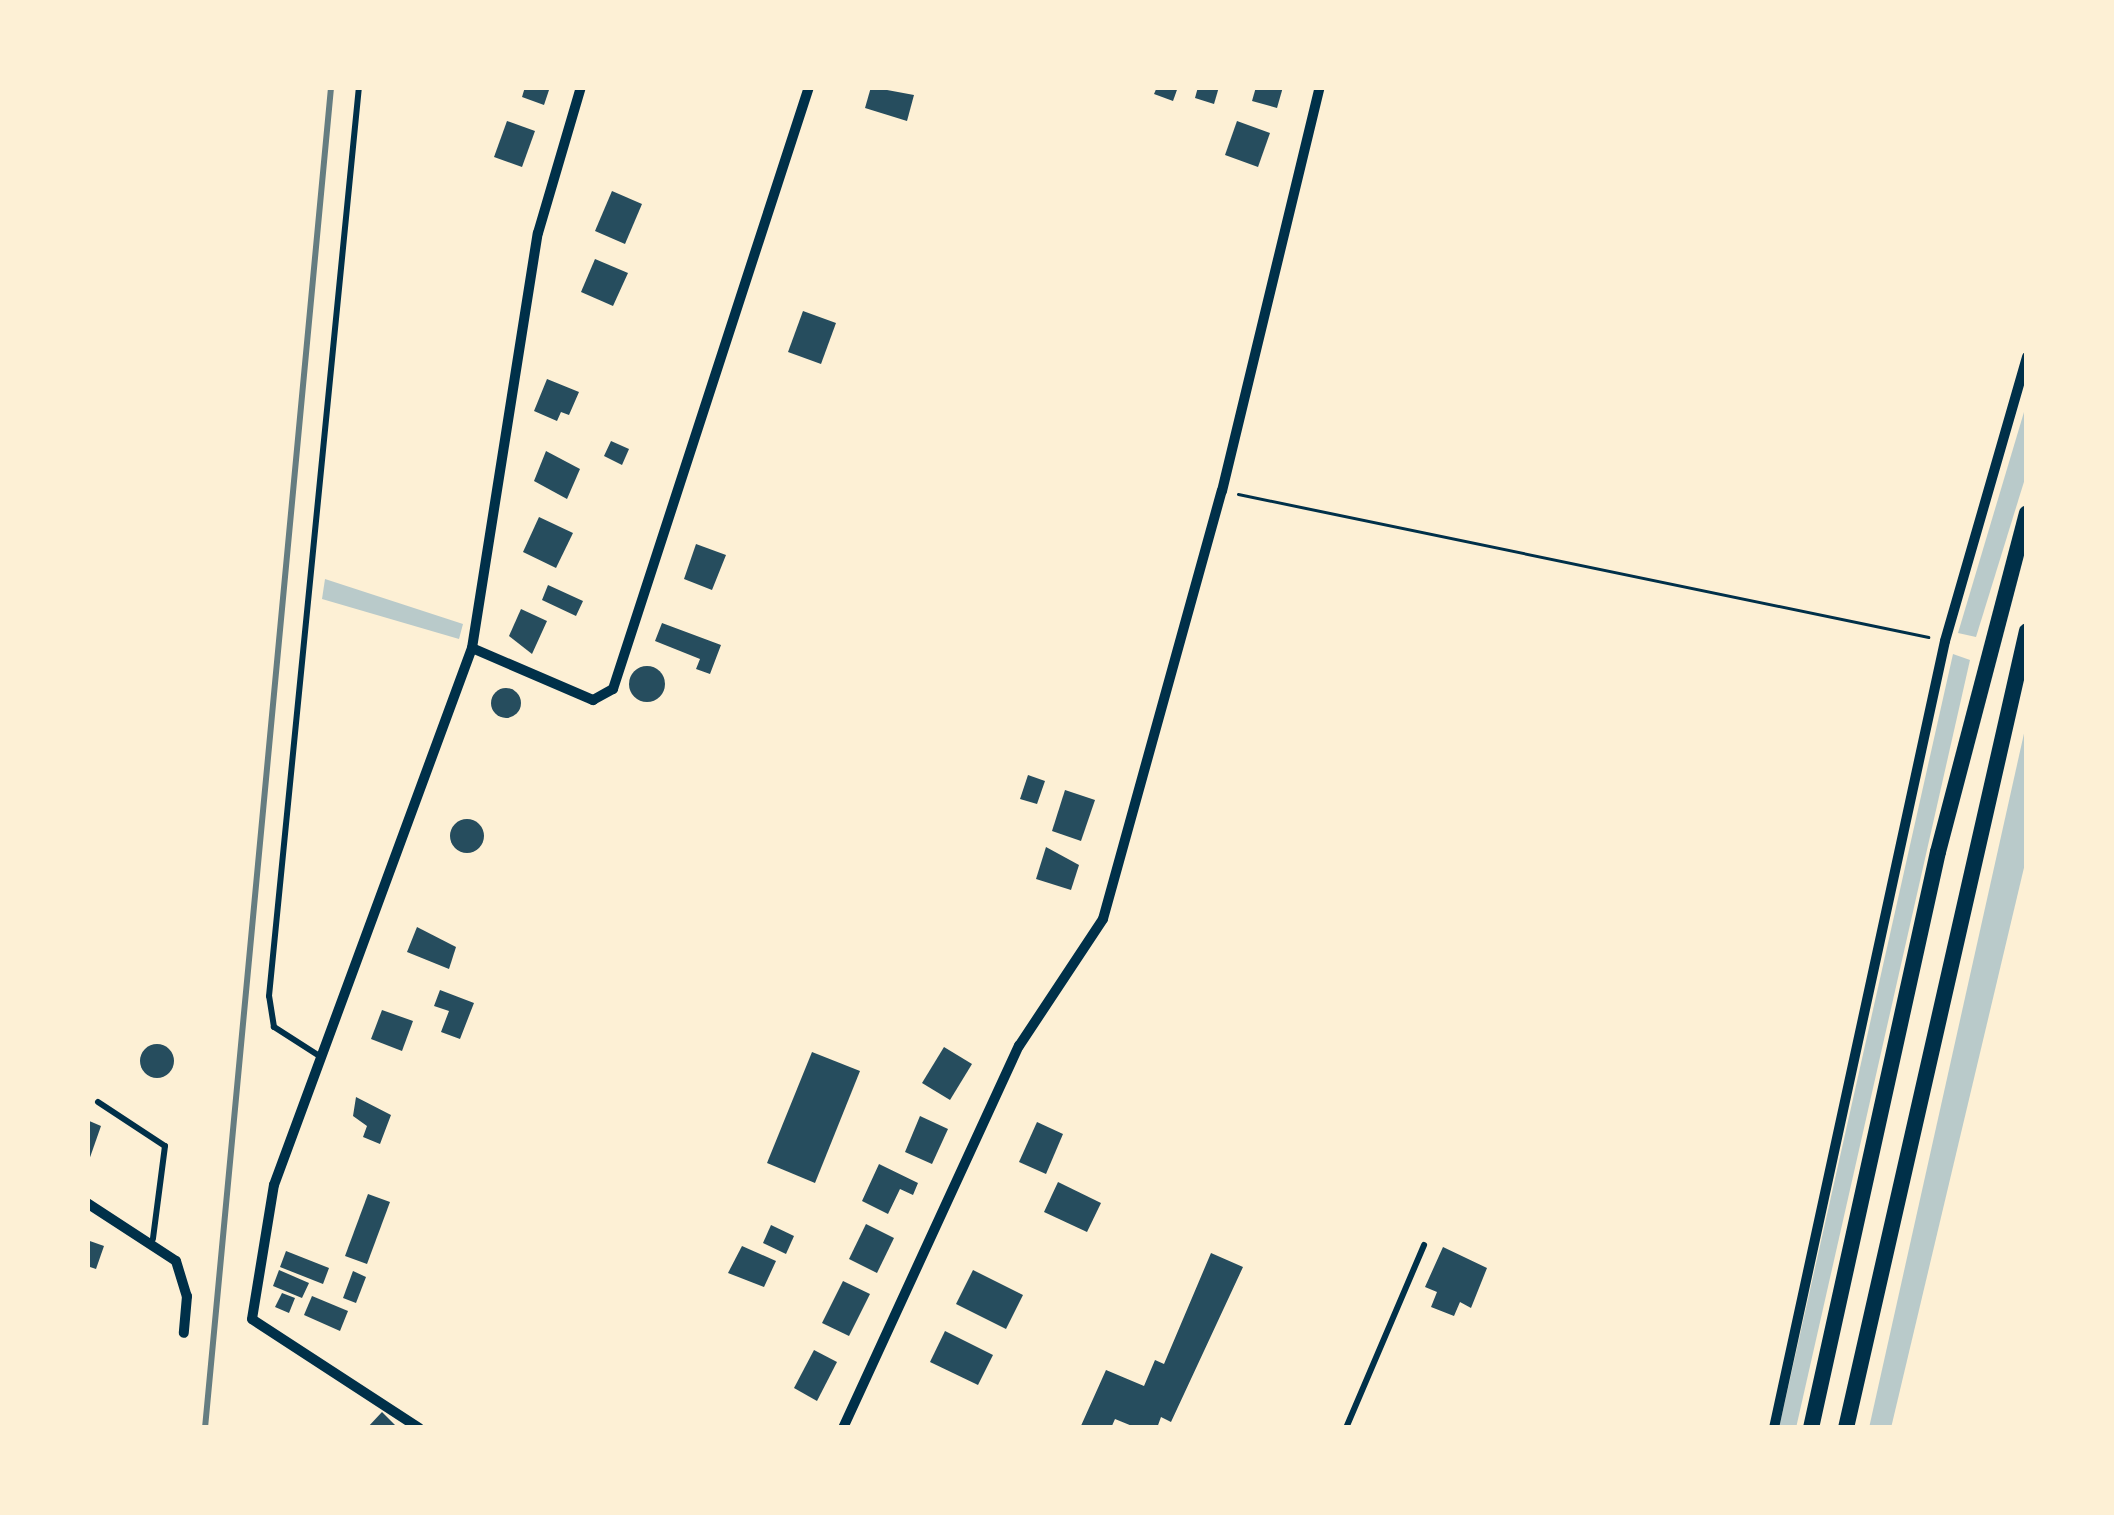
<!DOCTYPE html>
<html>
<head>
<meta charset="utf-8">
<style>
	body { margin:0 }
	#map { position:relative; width:2114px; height:1515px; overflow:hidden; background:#fdf0d5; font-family:Manrope,sans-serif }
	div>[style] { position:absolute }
	.green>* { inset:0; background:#b9caca }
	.building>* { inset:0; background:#264d5e }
	.round { border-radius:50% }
	.path>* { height:3px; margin:-1.5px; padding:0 1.5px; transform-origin:1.5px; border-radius:1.5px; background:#003049 }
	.service>* { height:6px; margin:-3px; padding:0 3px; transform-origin:3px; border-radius:3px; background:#003049 }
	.minor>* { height:10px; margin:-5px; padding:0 5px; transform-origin:5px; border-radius:5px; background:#003049 }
	.primary>* { height:16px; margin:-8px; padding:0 8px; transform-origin:8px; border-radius:8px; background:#003049 }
	.rail>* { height:6px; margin:-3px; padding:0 3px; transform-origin:3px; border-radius:3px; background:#657d81 }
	span { translate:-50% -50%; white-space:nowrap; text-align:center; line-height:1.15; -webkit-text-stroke:12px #fdf0d5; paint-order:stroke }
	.frame { position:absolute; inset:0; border:90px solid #fdf0d5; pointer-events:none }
</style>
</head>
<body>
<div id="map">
	<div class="green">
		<i style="clip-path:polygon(2027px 402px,2027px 472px,1976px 637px,1958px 633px)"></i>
		<i style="clip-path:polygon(325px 579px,463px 624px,459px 639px,322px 599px)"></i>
		<i style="clip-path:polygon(1953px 654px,1970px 660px,1796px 1428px,1779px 1428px)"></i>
		<i style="clip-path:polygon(2027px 720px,2027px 855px,1891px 1428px,1869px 1428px)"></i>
	</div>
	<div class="building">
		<i style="clip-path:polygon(525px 87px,550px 87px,544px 105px,522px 97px)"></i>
		<i style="clip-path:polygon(871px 87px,914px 95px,907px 121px,865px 108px)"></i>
		<i style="clip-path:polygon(1157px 87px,1178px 87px,1173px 101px,1154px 94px)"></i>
		<i style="clip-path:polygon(1198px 87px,1219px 87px,1214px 104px,1195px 98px)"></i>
		<i style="clip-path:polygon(1256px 87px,1283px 87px,1277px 108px,1252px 101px)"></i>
		<i style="clip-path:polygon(507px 121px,535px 131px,522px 167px,494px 157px)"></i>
		<i style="clip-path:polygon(1237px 121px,1270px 133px,1258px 167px,1225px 155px)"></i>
		<i style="clip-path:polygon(612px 191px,642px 204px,625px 244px,595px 231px)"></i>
		<i style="clip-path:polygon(595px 259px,628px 273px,613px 306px,581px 292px)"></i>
		<i style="clip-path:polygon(803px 311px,836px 323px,821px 364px,788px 352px)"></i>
		<i style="clip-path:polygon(547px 379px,579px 392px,569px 415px,561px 412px,557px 421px,534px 411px)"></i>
		<i style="clip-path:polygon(611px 441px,629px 449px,622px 465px,604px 456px)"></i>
		<i style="clip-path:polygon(546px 451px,580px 469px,567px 499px,534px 481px)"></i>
		<i style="clip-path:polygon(539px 517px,573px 533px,556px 568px,523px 552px)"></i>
		<i style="clip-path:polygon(696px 544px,726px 555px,712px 590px,684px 579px)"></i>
		<i style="clip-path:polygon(548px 585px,583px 601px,576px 616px,542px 600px)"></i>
		<i style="clip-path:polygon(521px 609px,547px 621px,532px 654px,509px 636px)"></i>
		<i style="clip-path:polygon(662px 623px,721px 645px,710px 674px,696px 669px,700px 659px,655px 641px)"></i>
		<i class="round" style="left:629px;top:666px;width:36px;height:36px"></i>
		<i class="round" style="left:491px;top:688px;width:30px;height:30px"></i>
		<i style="clip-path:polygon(1028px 775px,1045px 781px,1037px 804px,1020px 799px)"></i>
		<i style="clip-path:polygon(1065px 790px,1095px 800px,1081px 841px,1052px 831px)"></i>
		<i class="round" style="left:450px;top:819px;width:34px;height:34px"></i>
		<i style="clip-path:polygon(1046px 847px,1079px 865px,1071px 890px,1036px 879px)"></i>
		<i style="clip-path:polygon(417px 927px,456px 947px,449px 969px,407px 952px)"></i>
		<i style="clip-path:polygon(440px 990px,474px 1003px,460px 1039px,441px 1032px,449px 1011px,434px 1006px)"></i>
		<i style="clip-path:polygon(382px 1010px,413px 1021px,402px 1051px,371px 1039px)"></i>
		<i class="round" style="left:140px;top:1044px;width:34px;height:34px"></i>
		<i style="clip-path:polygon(944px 1047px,972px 1064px,950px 1100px,922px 1083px)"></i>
		<i style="clip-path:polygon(812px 1052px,860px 1071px,815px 1183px,767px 1163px)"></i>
		<i style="clip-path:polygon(356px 1097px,391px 1115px,380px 1144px,363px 1137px,367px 1126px,353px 1116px)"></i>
		<i style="clip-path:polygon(920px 1116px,948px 1129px,932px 1164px,905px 1152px)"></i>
		<i style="clip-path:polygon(87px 1120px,101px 1126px,87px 1166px)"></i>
		<i style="clip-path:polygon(1037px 1122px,1063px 1134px,1046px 1174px,1019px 1162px)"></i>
		<i style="clip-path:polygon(879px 1164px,918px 1183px,913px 1195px,900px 1189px,888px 1214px,862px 1201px)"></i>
		<i style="clip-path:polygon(1058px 1182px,1101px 1203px,1087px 1232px,1044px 1212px)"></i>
		<i style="clip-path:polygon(368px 1194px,390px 1202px,367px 1264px,345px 1256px)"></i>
		<i style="clip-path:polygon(866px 1224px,894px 1238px,877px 1273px,849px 1259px)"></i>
		<i style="clip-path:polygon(771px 1225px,794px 1236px,786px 1254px,763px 1243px)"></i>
		<i style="clip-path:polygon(87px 1240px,104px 1246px,96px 1269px,87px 1266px)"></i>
		<i style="clip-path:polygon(742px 1246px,776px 1261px,764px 1287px,728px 1273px)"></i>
		<i style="clip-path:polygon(1443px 1247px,1487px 1268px,1471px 1308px,1460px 1302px,1454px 1316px,1431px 1307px,1437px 1292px,1425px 1287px)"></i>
		<i style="clip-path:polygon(286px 1251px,329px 1268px,323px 1284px,280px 1267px)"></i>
		<i style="clip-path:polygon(1211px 1253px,1243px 1267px,1171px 1422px,1161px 1417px,1157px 1428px,1137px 1428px,1115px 1419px,1111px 1428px,1080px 1428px,1106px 1370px,1144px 1386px,1155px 1360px,1164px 1364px)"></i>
		<i style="clip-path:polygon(279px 1270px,309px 1283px,302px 1298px,273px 1286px)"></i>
		<i style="clip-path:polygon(973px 1270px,1023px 1295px,1006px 1329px,956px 1304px)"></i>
		<i style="clip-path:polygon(353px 1271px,366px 1277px,356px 1303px,343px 1298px)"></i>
		<i style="clip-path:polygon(843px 1281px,870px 1294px,849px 1336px,822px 1323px)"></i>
		<i style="clip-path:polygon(282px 1293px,295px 1298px,289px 1313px,275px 1307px)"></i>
		<i style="clip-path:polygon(312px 1296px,348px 1311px,340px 1331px,304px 1315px)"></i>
		<i style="clip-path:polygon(945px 1331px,993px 1355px,978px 1385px,930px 1362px)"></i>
		<i style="clip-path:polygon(814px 1350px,837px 1362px,817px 1401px,794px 1388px)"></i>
		<i style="clip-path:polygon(382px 1412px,398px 1428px,367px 1428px)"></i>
	</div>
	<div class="path">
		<i style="left:1238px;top:494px;width:705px;rotate:11.71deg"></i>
	</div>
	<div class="service">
		<i style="left:321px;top:1057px;width:56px;rotate:-147.4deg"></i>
		<i style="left:274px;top:1027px;width:31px;rotate:-99deg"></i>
		<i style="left:269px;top:996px;width:913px;rotate:-84.35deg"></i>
		<i style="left:98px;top:1102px;width:80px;rotate:33.3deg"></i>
		<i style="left:165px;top:1146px;width:94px;rotate:97.4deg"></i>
		<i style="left:1346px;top:1428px;width:199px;rotate:-66.9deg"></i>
	</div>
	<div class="minor">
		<i style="left:472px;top:648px;width:132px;rotate:23.3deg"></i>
		<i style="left:593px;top:700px;width:23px;rotate:-29deg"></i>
		<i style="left:613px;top:689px;width:633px;rotate:-71.97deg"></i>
		<i style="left:87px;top:1203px;width:106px;rotate:33.1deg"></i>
		<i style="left:176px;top:1261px;width:37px;rotate:73deg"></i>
		<i style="left:187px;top:1296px;width:37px;rotate:95deg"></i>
		<i style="left:419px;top:1428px;width:199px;rotate:-146.9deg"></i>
		<i style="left:252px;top:1319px;width:136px;rotate:-80.7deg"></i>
		<i style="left:274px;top:1185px;width:572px;rotate:-69.76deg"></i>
		<i style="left:472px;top:648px;width:420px;rotate:-81deg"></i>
		<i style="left:538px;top:233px;width:152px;rotate:-73.6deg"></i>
		<i style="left:843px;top:1428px;width:421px;rotate:-65.3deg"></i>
		<i style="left:1019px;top:1046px;width:152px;rotate:-56.5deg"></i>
		<i style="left:1103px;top:919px;width:444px;rotate:-74.5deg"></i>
		<i style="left:1222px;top:491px;width:416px;rotate:-76.4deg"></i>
		<i style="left:1774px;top:1428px;width:805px;rotate:-77.74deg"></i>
		<i style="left:1945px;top:641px;width:296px;rotate:-73.9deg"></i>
	</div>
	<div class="primary">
		<i style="left:1811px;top:1428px;width:590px;rotate:-77.57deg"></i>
		<i style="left:1938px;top:852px;width:350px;rotate:-75.3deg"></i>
		<i style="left:1846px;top:1428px;width:817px;rotate:-77.21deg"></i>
	</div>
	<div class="rail">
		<i style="left:205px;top:1428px;width:1347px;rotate:-84.63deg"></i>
	</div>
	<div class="frame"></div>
</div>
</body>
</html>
